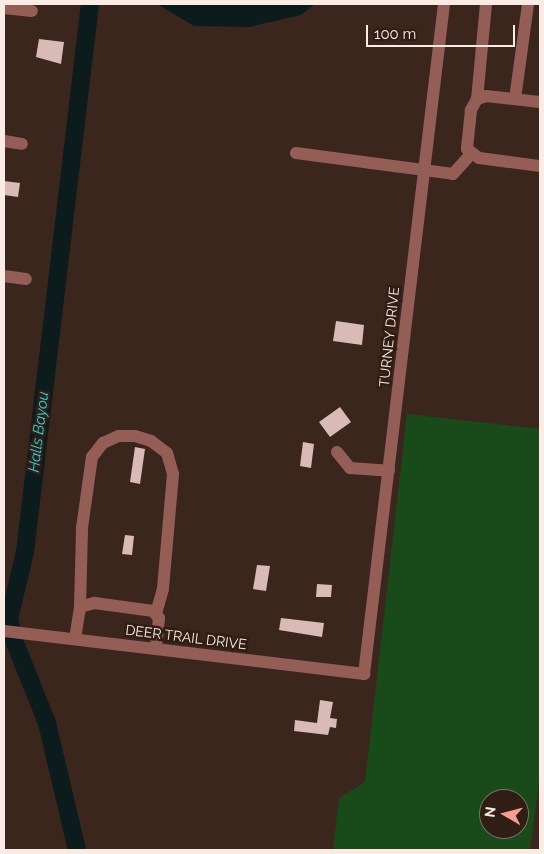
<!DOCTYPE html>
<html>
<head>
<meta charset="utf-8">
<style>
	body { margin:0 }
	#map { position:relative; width:544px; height:854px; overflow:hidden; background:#3b261d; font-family:Raleway,sans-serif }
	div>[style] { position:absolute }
	.green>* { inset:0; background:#184b19 }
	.water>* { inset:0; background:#0c1b1b }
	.river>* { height:18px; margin:-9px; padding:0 9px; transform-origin:9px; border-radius:9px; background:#0c1b1b }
	.building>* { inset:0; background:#d8bab6 }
	.minor>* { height:12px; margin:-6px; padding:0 6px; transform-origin:6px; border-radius:6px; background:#945e57 }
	span { translate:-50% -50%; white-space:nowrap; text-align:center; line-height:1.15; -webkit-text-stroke:5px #301d14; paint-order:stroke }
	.street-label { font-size:14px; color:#faebe5 }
	.water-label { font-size:15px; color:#28d7de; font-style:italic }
	.frame { position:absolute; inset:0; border:5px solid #faebe5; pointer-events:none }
	.north { position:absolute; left:479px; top:789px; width:50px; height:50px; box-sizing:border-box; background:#301d14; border:1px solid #816f68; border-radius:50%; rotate:278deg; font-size:14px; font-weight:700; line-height:20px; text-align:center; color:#faebe5 }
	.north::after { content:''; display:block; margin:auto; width:18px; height:22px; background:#f59c94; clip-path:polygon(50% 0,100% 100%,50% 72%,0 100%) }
	.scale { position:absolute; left:366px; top:25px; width:149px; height:22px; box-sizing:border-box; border:2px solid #faebe5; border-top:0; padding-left:6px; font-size:15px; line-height:18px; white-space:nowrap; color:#faebe5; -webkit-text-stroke:4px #301d14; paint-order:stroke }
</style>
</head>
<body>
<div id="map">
	<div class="green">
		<i style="clip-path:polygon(evenodd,407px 414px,540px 429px,540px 775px,530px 850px,333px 850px,339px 798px,365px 782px,407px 414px,489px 799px,519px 799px,519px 829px,489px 829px,489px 799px)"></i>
	</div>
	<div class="water">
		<i style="clip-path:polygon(157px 4px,315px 4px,301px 15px,249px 27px,194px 26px)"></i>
	</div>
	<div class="river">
		<i style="left:77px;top:850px;width:130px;rotate:-103.3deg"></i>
		<i style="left:47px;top:723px;width:86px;rotate:-111.8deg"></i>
		<i style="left:15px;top:643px;width:25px;rotate:-104deg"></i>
		<i style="left:9px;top:619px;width:69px;rotate:-76.6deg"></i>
		<i style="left:25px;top:552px;width:552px;rotate:-83.24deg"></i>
	</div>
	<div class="building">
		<i style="clip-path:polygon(39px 39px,64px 42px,61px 64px,36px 57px)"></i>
		<i style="clip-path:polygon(4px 181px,20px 183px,18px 197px,4px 195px)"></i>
		<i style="clip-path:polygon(336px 321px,364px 325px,362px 345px,333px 341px)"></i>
		<i style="clip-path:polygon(340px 407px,351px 422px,330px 437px,319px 422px)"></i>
		<i style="clip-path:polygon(303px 442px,314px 444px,311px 468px,300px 466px)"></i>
		<i style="clip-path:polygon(135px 447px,145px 449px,140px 484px,130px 482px)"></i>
		<i style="clip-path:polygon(125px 535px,134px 536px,132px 555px,122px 554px)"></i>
		<i style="clip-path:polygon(257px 565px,270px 566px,266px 591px,253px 589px)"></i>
		<i style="clip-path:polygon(317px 584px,332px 585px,331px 597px,316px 597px)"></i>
		<i style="clip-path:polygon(281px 618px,324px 623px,322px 637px,279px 630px)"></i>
		<i style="clip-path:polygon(320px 700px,333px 702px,330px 718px,337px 719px,336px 728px,330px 727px,328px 735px,294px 731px,295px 720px,317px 723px)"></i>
	</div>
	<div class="minor">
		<i style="left:486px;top:4px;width:95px;rotate:95.4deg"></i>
		<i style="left:477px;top:99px;width:13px;rotate:119deg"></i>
		<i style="left:471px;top:110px;width:39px;rotate:96deg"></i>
		<i style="left:467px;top:149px;width:15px;rotate:37deg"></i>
		<i style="left:479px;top:158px;width:62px;rotate:7.5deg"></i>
		<i style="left:4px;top:8px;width:28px;rotate:6deg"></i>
		<i style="left:477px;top:99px;width:9px;rotate:-18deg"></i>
		<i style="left:486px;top:96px;width:54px;rotate:6.3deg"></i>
		<i style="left:515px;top:99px;width:96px;rotate:-82.2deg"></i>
		<i style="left:4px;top:141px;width:18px;rotate:9deg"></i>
		<i style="left:296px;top:153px;width:158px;rotate:7.6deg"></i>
		<i style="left:453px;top:174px;width:28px;rotate:-48deg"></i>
		<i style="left:4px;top:276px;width:22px;rotate:8deg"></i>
		<i style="left:337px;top:452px;width:21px;rotate:51deg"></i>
		<i style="left:350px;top:468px;width:39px;rotate:4deg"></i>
		<i style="left:80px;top:607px;width:79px;rotate:-88.5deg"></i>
		<i style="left:82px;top:528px;width:72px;rotate:-82deg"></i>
		<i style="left:92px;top:457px;width:18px;rotate:-52deg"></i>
		<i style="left:103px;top:443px;width:17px;rotate:-24deg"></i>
		<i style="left:119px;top:436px;width:16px"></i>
		<i style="left:135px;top:436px;width:17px;rotate:17deg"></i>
		<i style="left:151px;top:441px;width:20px;rotate:37deg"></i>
		<i style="left:167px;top:453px;width:22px;rotate:74deg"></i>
		<i style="left:173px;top:474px;width:115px;rotate:95deg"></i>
		<i style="left:163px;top:589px;width:26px;rotate:106deg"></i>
		<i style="left:4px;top:631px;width:363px;rotate:6.8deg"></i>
		<i style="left:364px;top:674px;width:675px;rotate:-83.19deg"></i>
		<i style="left:75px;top:639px;width:32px;rotate:-81deg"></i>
		<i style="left:80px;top:607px;width:15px;rotate:-16deg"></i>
		<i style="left:94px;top:603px;width:60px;rotate:7.7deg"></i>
		<i style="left:153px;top:611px;width:9px;rotate:49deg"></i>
		<i style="left:159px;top:618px;width:31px;rotate:96deg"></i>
	</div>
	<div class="street-label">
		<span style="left:389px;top:337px;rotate:-84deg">TURNEY DRIVE</span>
		<span style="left:186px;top:637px;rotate:7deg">DEER TRAIL DRIVE</span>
	</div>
	<div class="water-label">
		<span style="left:39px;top:432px;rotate:-83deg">Halls Bayou</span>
	</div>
	<div class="frame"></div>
	<div class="north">N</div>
	<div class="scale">100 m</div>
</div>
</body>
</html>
